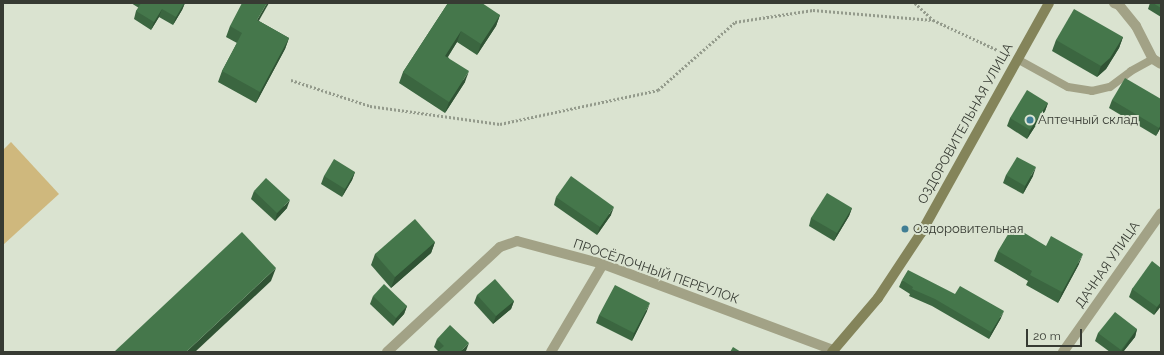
<!DOCTYPE html>
<html>
<head>
<meta charset="utf-8">
<style>
	body { margin:0 }
	#map { position:relative; width:1164px; height:355px; overflow:hidden; background:#dae3d0; font-family:Raleway,sans-serif }
	div>[style] { position:absolute }
	.green>* { inset:0; background:#cfb87d }
	.path>* { height:2.5px; margin-top:-1.25px; transform-origin:0; background:repeating-linear-gradient(90deg,#949b8c 0 2px,transparent 0 4px) }
	.lane>* { height:8px; margin:-4px; padding:0 4px; transform-origin:4px; border-radius:4px; background:#a2a286 }
	.street>* { height:10px; margin:-5px; padding:0 5px; transform-origin:5px; border-radius:5px; background:#a2a286 }
	.secondary>* { height:10px; margin:-5px; padding:0 5px; transform-origin:5px; border-radius:5px; background:#84845a }
	.wall>* { inset:0; background:#3b6640 }
	.shaded-wall>* { inset:0; background:#305334 }
	.building>* { inset:0; background:#45774b }
	.dots>* { width:11px; height:11px; translate:-50% -50%; box-sizing:border-box; border:2px solid #dae3d0; border-radius:50% }
	span { translate:-50% -50%; white-space:nowrap; text-align:center; line-height:1.15; -webkit-text-stroke:4px #dae3d0; paint-order:stroke }
	.poi-label { font-size:13px; color:#373b33 }
	.left { translate:0 -50%; text-align:left }
	.street-label { font-size:13px; color:#373b33 }
	.frame { position:absolute; inset:0; border:4px solid #373b33; pointer-events:none }
	.scale { position:absolute; left:1026px; top:329px; width:56px; height:18px; box-sizing:border-box; border:2px solid #373b33; border-top:0; padding-left:5px; font-size:12px; line-height:14px; white-space:nowrap; color:#373b33; -webkit-text-stroke:3px #dae3d0; paint-order:stroke }
</style>
</head>
<body>
<div id="map">
	<div class="green">
		<i style="clip-path:polygon(11px 142px,59px 194px,3px 245px,3px 150px)"></i>
	</div>
	<div class="path">
		<i style="left:915px;top:3px;width:25px;rotate:43deg"></i>
		<i style="left:291px;top:80px;width:83px;rotate:18.2deg"></i>
		<i style="left:370px;top:106px;width:131px;rotate:7.9deg"></i>
		<i style="left:500px;top:124px;width:162px;rotate:-12.1deg"></i>
		<i style="left:658px;top:90px;width:103px;rotate:-41.4deg"></i>
		<i style="left:735px;top:22px;width:79px;rotate:-8.7deg"></i>
		<i style="left:813px;top:10px;width:120px;rotate:4.8deg"></i>
		<i style="left:933px;top:20px;width:81px;rotate:25deg"></i>
	</div>
	<div class="lane">
		<i style="left:1017px;top:59px;width:58px;rotate:28.8deg"></i>
		<i style="left:1068px;top:87px;width:24px;rotate:9deg"></i>
		<i style="left:1092px;top:91px;width:18px;rotate:-13deg"></i>
		<i style="left:1110px;top:87px;width:26px;rotate:-37deg"></i>
		<i style="left:1131px;top:71px;width:25px;rotate:-29deg"></i>
	</div>
	<div class="street">
		<i style="left:1114px;top:3px;width:5px;rotate:22deg"></i>
		<i style="left:1119px;top:5px;width:27px;rotate:51deg"></i>
		<i style="left:1136px;top:26px;width:37px;rotate:63deg"></i>
		<i style="left:1153px;top:59px;width:9px;rotate:32deg"></i>
		<i style="left:387px;top:352px;width:154px;rotate:-42.9deg"></i>
		<i style="left:500px;top:247px;width:18px;rotate:-19deg"></i>
		<i style="left:517px;top:241px;width:89px;rotate:15deg"></i>
		<i style="left:603px;top:264px;width:246px;rotate:20.5deg"></i>
		<i style="left:551px;top:352px;width:102px;rotate:-59.4deg"></i>
		<i style="left:1063px;top:352px;width:170px;rotate:-54.8deg"></i>
	</div>
	<div class="secondary">
		<i style="left:832px;top:352px;width:71px;rotate:-49.6deg"></i>
		<i style="left:878px;top:298px;width:78px;rotate:-56.5deg"></i>
		<i style="left:921px;top:233px;width:263px;rotate:-60.9deg"></i>
	</div>
	<div class="wall">
		<i style="clip-path:polygon(131px 3px,185px 3px,182px 10px,173px 25px,159px 17px,151px 30px,134px 19px,136px 11px,139px 8px)"></i>
		<i style="clip-path:polygon(448px 3px,500px 15px,496px 26px,477px 55px,457px 42px,448px 57px,465px 82px,445px 113px,399px 83px,403px 72px)"></i>
		<i style="clip-path:polygon(1150px 3px,1161px 3px,1161px 17px,1148px 9px)"></i>
		<i style="clip-path:polygon(259px 21px,289px 38px,285px 49px,256px 103px,218px 82px,222px 71px,237px 43px,226px 37px,230px 26px)"></i>
		<i style="clip-path:polygon(1123px 37px,1119px 48px,1106px 69px,1097px 77px,1052px 51px,1056px 40px)"></i>
		<i style="clip-path:polygon(1161px 99px,1161px 127px,1156px 136px,1109px 108px,1112px 100px)"></i>
		<i style="clip-path:polygon(1048px 103px,1045px 111px,1027px 139px,1007px 126px,1010px 118px)"></i>
		<i style="clip-path:polygon(355px 172px,352px 180px,342px 197px,321px 184px,324px 176px)"></i>
		<i style="clip-path:polygon(1006px 175px,1033px 176px,1023px 194px,1003px 183px)"></i>
		<i style="clip-path:polygon(254px 191px,287px 208px,275px 221px,251px 199px)"></i>
		<i style="clip-path:polygon(556px 197px,611px 215px,597px 235px,554px 205px)"></i>
		<i style="clip-path:polygon(852px 208px,849px 216px,834px 241px,809px 226px,811px 218px)"></i>
		<i style="clip-path:polygon(435px 242px,431px 253px,391px 288px,371px 265px,375px 254px)"></i>
		<i style="clip-path:polygon(1046px 246px,1079px 264px,1058px 303px,1026px 285px,1028px 281px,994px 261px,998px 251px)"></i>
		<i style="clip-path:polygon(1161px 268px,1161px 306px,1154px 315px,1129px 297px,1132px 289px)"></i>
		<i style="clip-path:polygon(902px 280px,1001px 318px,989px 339px,932px 306px,909px 296px,910px 294px,899px 287px)"></i>
		<i style="clip-path:polygon(477px 295px,514px 301px,511px 309px,493px 324px,474px 303px)"></i>
		<i style="clip-path:polygon(373px 296px,407px 306px,404px 314px,393px 326px,370px 304px)"></i>
		<i style="clip-path:polygon(647px 311px,632px 341px,596px 323px,599px 315px)"></i>
		<i style="clip-path:polygon(1137px 329px,1135px 337px,1123px 352px,1110px 352px,1095px 341px,1098px 333px)"></i>
		<i style="clip-path:polygon(437px 339px,466px 351px,465px 352px,439px 352px,434px 347px)"></i>
	</div>
	<div class="shaded-wall">
		<i style="clip-path:polygon(185px 3px,182px 10px,173px 25px,176px 17px)"></i>
		<i style="clip-path:polygon(267px 3px,269px 3px,253px 31px,257px 20px)"></i>
		<i style="clip-path:polygon(162px 9px,159px 17px,151px 30px,154px 22px)"></i>
		<i style="clip-path:polygon(500px 15px,496px 26px,477px 55px,481px 44px)"></i>
		<i style="clip-path:polygon(461px 31px,457px 42px,441px 67px,445px 56px)"></i>
		<i style="clip-path:polygon(1123px 37px,1119px 48px,1106px 69px,1097px 77px,1101px 66px)"></i>
		<i style="clip-path:polygon(289px 38px,285px 49px,256px 103px,260px 92px)"></i>
		<i style="clip-path:polygon(469px 71px,465px 82px,445px 113px,449px 102px)"></i>
		<i style="clip-path:polygon(1048px 103px,1045px 111px,1027px 139px,1030px 130px)"></i>
		<i style="clip-path:polygon(1161px 124px,1161px 127px,1156px 136px,1159px 128px)"></i>
		<i style="clip-path:polygon(1036px 167px,1033px 176px,1023px 194px,1025px 186px)"></i>
		<i style="clip-path:polygon(355px 172px,352px 180px,342px 197px,345px 189px)"></i>
		<i style="clip-path:polygon(290px 200px,287px 208px,275px 221px,277px 213px)"></i>
		<i style="clip-path:polygon(614px 207px,611px 215px,597px 235px,600px 227px)"></i>
		<i style="clip-path:polygon(852px 208px,849px 216px,834px 241px,837px 233px)"></i>
		<i style="clip-path:polygon(435px 242px,431px 253px,391px 288px,395px 277px)"></i>
		<i style="clip-path:polygon(1083px 254px,1079px 264px,1058px 303px,1062px 292px)"></i>
		<i style="clip-path:polygon(276px 268px,271px 281px,195px 352px,186px 352px)"></i>
		<i style="clip-path:polygon(514px 301px,511px 309px,493px 324px,496px 316px)"></i>
		<i style="clip-path:polygon(1161px 302px,1161px 306px,1154px 315px,1157px 307px)"></i>
		<i style="clip-path:polygon(650px 303px,647px 311px,632px 341px,634px 333px)"></i>
		<i style="clip-path:polygon(407px 306px,404px 314px,393px 326px,396px 318px)"></i>
		<i style="clip-path:polygon(1004px 311px,1001px 318px,989px 339px,991px 332px)"></i>
		<i style="clip-path:polygon(1137px 329px,1135px 337px,1123px 352px,1121px 352px)"></i>
		<i style="clip-path:polygon(469px 343px,466px 351px,465px 352px,460px 352px)"></i>
	</div>
	<div class="building">
		<i style="clip-path:polygon(141px 3px,184px 3px,176px 17px,162px 9px,154px 22px,136px 11px)"></i>
		<i style="clip-path:polygon(242px 3px,267px 3px,257px 20px,289px 38px,260px 92px,222px 71px,242px 33px,230px 26px)"></i>
		<i style="clip-path:polygon(448px 3px,482px 3px,500px 15px,481px 44px,461px 31px,445px 56px,469px 71px,449px 102px,403px 72px)"></i>
		<i style="clip-path:polygon(1153px 3px,1161px 3px,1161px 8px)"></i>
		<i style="clip-path:polygon(1074px 9px,1123px 37px,1110px 58px,1101px 66px,1056px 40px)"></i>
		<i style="clip-path:polygon(1125px 78px,1161px 99px,1161px 124px,1159px 128px,1112px 100px)"></i>
		<i style="clip-path:polygon(1027px 90px,1048px 103px,1030px 130px,1010px 118px)"></i>
		<i style="clip-path:polygon(1017px 157px,1036px 167px,1025px 186px,1006px 175px)"></i>
		<i style="clip-path:polygon(334px 159px,355px 172px,345px 189px,324px 176px)"></i>
		<i style="clip-path:polygon(571px 176px,614px 207px,600px 227px,556px 197px)"></i>
		<i style="clip-path:polygon(266px 178px,290px 200px,277px 213px,254px 191px)"></i>
		<i style="clip-path:polygon(827px 193px,852px 208px,837px 233px,811px 218px)"></i>
		<i style="clip-path:polygon(415px 219px,435px 242px,395px 277px,375px 254px)"></i>
		<i style="clip-path:polygon(1013px 226px,1046px 246px,1051px 236px,1083px 254px,1062px 292px,1030px 275px,1032px 271px,998px 251px)"></i>
		<i style="clip-path:polygon(242px 232px,276px 268px,186px 352px,114px 352px)"></i>
		<i style="clip-path:polygon(1152px 261px,1161px 268px,1161px 302px,1157px 307px,1132px 289px)"></i>
		<i style="clip-path:polygon(908px 270px,955px 294px,960px 286px,1004px 311px,991px 332px,935px 299px,912px 289px,913px 287px,902px 280px)"></i>
		<i style="clip-path:polygon(495px 279px,514px 301px,496px 316px,477px 295px)"></i>
		<i style="clip-path:polygon(384px 284px,407px 306px,396px 318px,373px 296px)"></i>
		<i style="clip-path:polygon(615px 285px,650px 303px,634px 333px,599px 315px)"></i>
		<i style="clip-path:polygon(1115px 312px,1137px 329px,1121px 350px,1098px 333px)"></i>
		<i style="clip-path:polygon(450px 325px,469px 343px,460px 352px,441px 352px,439px 350px,444px 346px,437px 339px)"></i>
		<i style="clip-path:polygon(733px 347px,741px 352px,730px 352px)"></i>
	</div>
	<div class="dots">
		<i style="left:1030px;top:120px;background:#407e94"></i>
		<i style="left:905px;top:229px;background:#407e94"></i>
	</div>
	<div class="poi-label">
		<span class="left" style="left:1038px;top:120px">Аптечный склад</span>
		<span class="left" style="left:913px;top:229px">Оздоровительная</span>
	</div>
	<div class="street-label">
		<span style="left:966px;top:124px;rotate:-61deg">ОЗДОРОВИТЕЛЬНАЯ УЛИЦА</span>
		<span style="left:1108px;top:265px;rotate:-55deg">ДАЧНАЯ УЛИЦА</span>
		<span style="left:656px;top:272px;rotate:19deg">ПРОСЁЛОЧНЫЙ ПЕРЕУЛОК</span>
	</div>
	<div class="frame"></div>
	<div class="scale">20 m</div>
</div>
</body>
</html>
